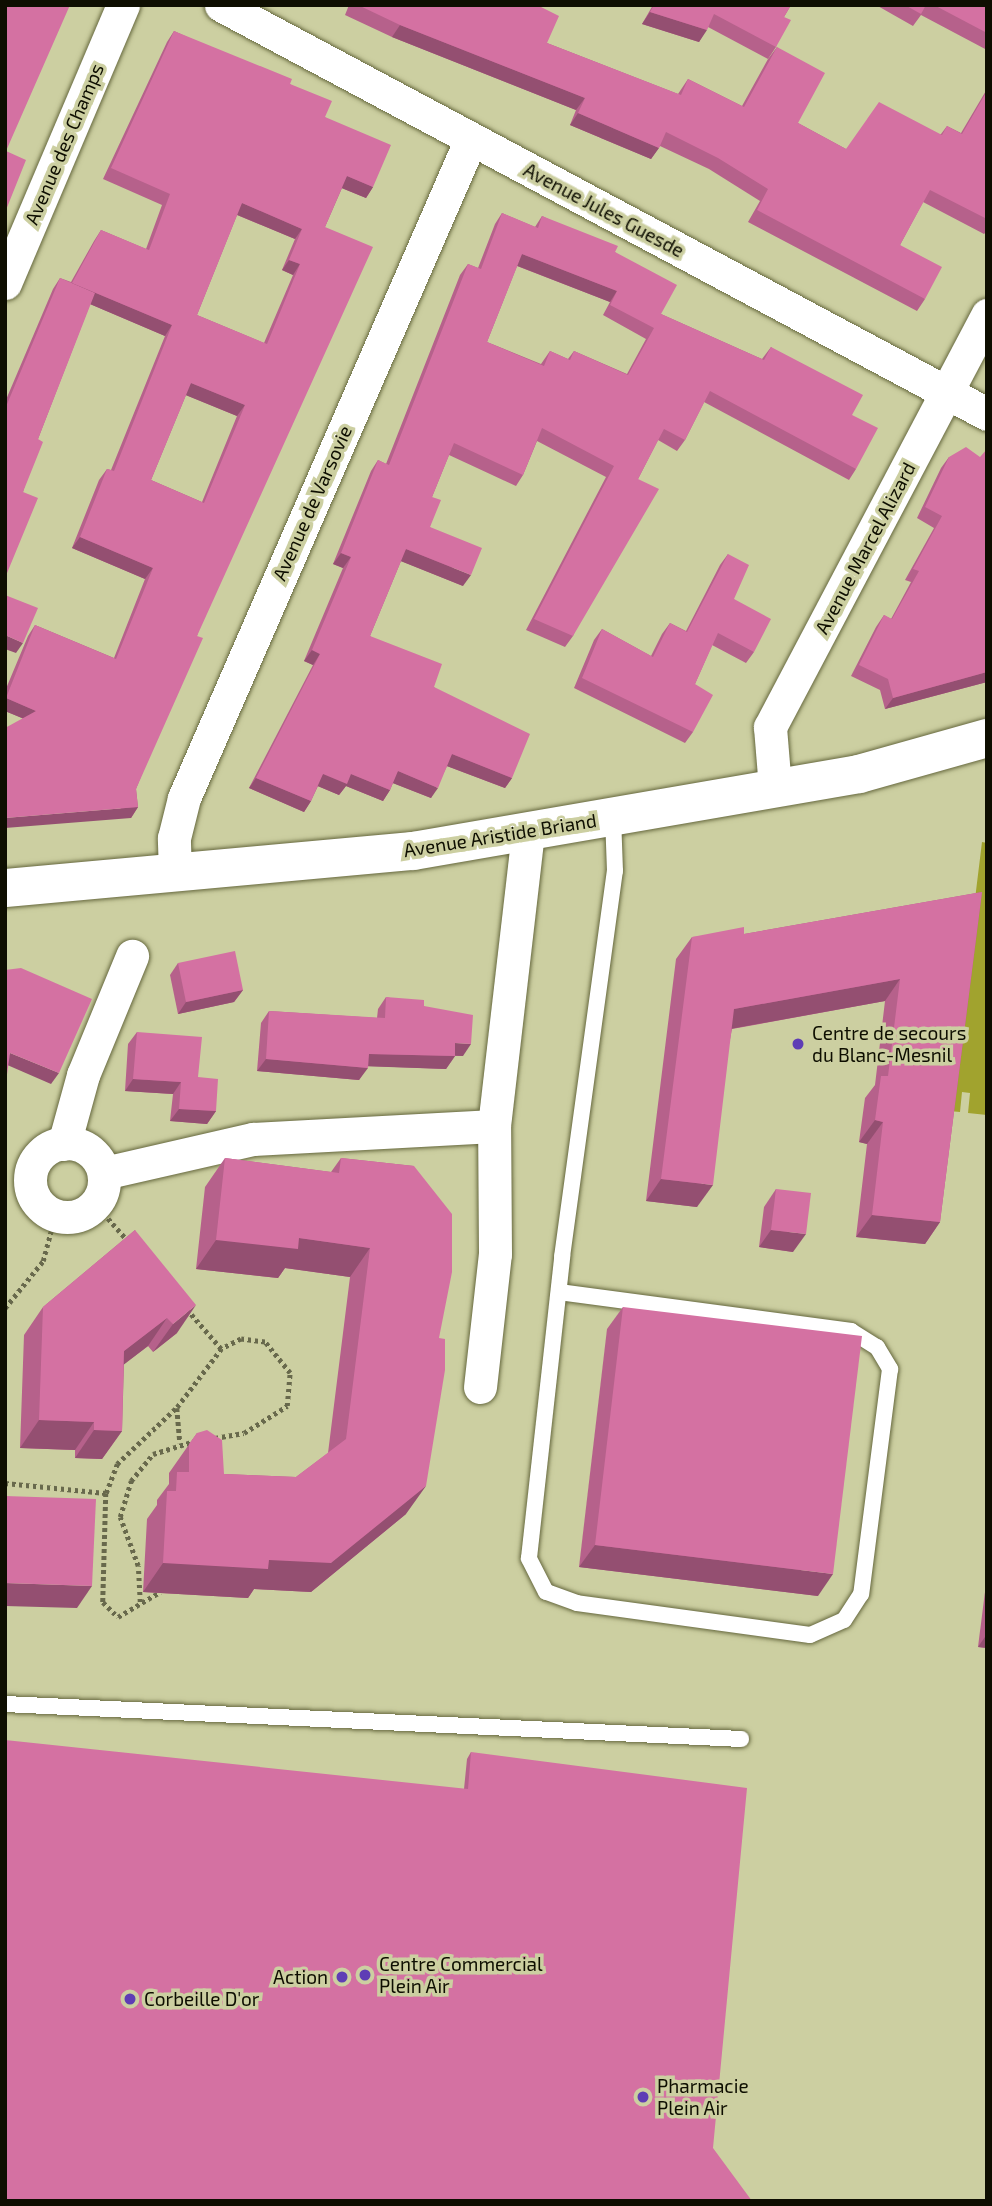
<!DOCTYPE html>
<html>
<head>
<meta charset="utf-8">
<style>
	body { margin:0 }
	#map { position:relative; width:992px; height:2206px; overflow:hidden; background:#cccfa1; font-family:"Exo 2",sans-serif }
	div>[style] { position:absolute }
	.green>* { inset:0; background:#a1a32e }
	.path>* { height:4.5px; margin-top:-2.25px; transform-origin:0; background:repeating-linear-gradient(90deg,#68694c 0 3.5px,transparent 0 7px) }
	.roads { filter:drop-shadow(0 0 2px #66683e) drop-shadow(0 0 2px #66683e) }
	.service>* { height:16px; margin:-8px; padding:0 8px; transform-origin:8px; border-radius:8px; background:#fff }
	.minor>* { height:33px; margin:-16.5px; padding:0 16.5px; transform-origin:16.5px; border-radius:16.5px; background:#fff }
	.minor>.ring { margin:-16.5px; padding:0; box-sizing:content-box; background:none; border:33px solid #fff; border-radius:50% }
	.tertiary>* { height:38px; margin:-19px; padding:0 19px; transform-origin:19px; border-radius:19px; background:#fff }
	.wall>* { inset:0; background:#b6618b }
	.shaded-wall>* { inset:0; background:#944f71 }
	.building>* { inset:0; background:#d471a2 }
	.dots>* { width:19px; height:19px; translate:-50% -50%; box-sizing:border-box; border:4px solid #cccfa1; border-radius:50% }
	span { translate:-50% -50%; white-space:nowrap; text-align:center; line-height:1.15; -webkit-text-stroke:7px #cccfa1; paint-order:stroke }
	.street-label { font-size:19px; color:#0e0e01 }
	.poi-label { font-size:19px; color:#0e0e01 }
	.left { translate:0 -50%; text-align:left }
	.right { translate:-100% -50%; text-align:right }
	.frame { position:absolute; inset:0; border:7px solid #0e0e01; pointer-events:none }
</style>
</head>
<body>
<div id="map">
	<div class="green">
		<i style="clip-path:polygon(982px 842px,987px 843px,987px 1115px,968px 1113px,970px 1093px,962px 1092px,960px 1112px,949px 1111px)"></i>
	</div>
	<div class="path">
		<i style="left:99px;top:1208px;width:44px;rotate:48.7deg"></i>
		<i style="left:5px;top:1308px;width:60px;rotate:-51deg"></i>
		<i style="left:43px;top:1261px;width:47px;rotate:-75.1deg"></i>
		<i style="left:177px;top:1408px;width:35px;rotate:85deg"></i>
		<i style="left:215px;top:1438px;width:29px;rotate:-10deg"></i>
		<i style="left:244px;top:1433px;width:51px;rotate:-32.1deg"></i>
		<i style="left:287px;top:1406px;width:33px;rotate:-85deg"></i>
		<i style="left:290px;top:1373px;width:40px;rotate:-129deg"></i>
		<i style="left:265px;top:1342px;width:24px;rotate:-173deg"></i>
		<i style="left:241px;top:1339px;width:22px;rotate:153deg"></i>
		<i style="left:5px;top:1483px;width:101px;rotate:5.7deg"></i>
		<i style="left:106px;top:1493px;width:31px;rotate:-69deg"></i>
		<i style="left:117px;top:1464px;width:83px;rotate:-43.5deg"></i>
		<i style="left:177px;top:1407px;width:73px;rotate:-52.8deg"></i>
		<i style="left:221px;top:1349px;width:50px;rotate:-131deg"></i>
		<i style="left:106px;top:1493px;width:109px;rotate:91.6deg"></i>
		<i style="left:103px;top:1602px;width:21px;rotate:45deg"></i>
		<i style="left:118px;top:1617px;width:49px;rotate:-30.8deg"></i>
		<i style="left:140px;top:1602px;width:36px;rotate:-93deg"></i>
		<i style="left:138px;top:1566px;width:52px;rotate:-110.2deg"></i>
		<i style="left:120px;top:1517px;width:38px;rotate:-73deg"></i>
		<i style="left:131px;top:1481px;width:35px;rotate:-51deg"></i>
		<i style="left:153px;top:1454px;width:44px;rotate:-17.2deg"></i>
	</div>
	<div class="roads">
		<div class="service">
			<i style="left:559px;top:1292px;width:295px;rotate:7.6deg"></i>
			<i style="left:851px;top:1331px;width:31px;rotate:32deg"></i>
			<i style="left:877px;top:1347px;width:26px;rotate:59deg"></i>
			<i style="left:890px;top:1369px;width:227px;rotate:97.3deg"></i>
			<i style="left:861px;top:1594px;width:31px;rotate:123deg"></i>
			<i style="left:844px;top:1620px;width:37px;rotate:156deg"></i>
			<i style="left:810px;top:1635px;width:235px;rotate:-172.2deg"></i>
			<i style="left:577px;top:1603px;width:33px;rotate:-160deg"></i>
			<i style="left:546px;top:1592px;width:38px;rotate:-117deg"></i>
			<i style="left:529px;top:1558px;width:303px;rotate:-83.7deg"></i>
			<i style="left:562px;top:1257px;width:390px;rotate:-82.2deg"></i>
			<i style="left:615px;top:871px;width:54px;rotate:-92.1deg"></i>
			<i style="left:5px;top:1704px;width:737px;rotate:2.72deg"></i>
		</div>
		<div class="minor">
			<i style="left:221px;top:5px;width:868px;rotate:28.1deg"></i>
			<i style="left:5px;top:283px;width:302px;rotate:-67deg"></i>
			<i style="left:775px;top:788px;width:61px;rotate:-94.7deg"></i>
			<i style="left:770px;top:727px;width:466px;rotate:-62.2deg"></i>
			<i style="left:175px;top:872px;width:34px;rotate:-92deg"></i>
			<i style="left:174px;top:838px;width:41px;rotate:-76deg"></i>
			<i style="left:184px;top:798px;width:719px;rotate:-66.47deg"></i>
			<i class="ring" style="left:30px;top:1143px;width:41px;height:41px"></i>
			<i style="left:64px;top:1144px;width:72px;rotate:-74.6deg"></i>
			<i style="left:83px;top:1075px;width:129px;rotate:-67.6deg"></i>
			<i style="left:104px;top:1173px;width:153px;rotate:-12.9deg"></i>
			<i style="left:253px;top:1139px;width:241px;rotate:-3.1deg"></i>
			<i style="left:494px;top:1126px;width:297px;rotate:-83.4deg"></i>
			<i style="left:480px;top:1387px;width:134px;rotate:-83.6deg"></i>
			<i style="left:495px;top:1254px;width:128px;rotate:-90.4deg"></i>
		</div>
		<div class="tertiary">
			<i style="left:5px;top:888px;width:410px;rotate:-5.2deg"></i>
			<i style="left:413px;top:851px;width:453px;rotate:-9.8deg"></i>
			<i style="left:859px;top:774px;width:133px;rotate:-15.7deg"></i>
		</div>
	</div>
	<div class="wall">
		<i style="clip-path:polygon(349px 5px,537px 5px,547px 43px,678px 94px,688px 79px,742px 106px,768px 59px,777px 47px,798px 123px,846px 149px,941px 134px,947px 126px,961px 133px,987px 89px,987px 231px,984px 234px,923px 202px,900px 245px,925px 299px,917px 311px,748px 222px,760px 201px,709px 169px,660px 146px,651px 159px,570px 125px,576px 110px,392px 37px,345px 15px)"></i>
		<i style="clip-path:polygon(653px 5px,791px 5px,784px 17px,776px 47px,768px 59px,708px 27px,699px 42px,642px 24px)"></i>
		<i style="clip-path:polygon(876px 5px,987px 5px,987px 50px,921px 15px,913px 26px)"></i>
		<i style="clip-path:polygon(evenodd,174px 31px,290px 84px,325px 117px,373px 187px,366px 198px,342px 188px,325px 227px,197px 636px,136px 789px,138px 807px,131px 818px,22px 718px,5px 711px,5px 691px,28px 636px,35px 625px,114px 658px,145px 579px,72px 548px,99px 480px,107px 469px,111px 470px,165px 336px,90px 304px,38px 439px,23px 492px,5px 578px,5px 402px,53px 289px,60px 278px,71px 282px,94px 241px,101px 230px,146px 249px,162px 205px,103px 179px,167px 42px,174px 31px,237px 215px,295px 239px,282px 270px,293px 275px,264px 343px,197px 315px,237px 215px,174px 31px,186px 395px,237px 416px,202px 502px,151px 480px,186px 395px)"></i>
		<i style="clip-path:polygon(evenodd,502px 213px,535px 227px,542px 216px,615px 252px,661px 314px,762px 359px,771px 347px,852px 415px,856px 469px,849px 480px,704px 402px,685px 440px,677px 451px,658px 440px,638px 479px,573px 636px,565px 647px,526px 630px,606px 477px,537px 441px,523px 475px,516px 486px,449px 455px,432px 497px,430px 527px,463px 586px,401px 561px,370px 636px,434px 687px,512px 778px,505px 788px,447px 766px,431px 798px,393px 783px,390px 790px,383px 801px,346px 786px,339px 795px,318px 786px,311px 801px,304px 812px,249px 788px,313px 665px,304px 661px,343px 568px,333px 564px,371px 471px,378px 460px,386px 464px,460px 275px,468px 264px,478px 268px,495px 224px,502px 213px,517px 266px,610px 302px,603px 315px,646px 339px,627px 374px,574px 351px,568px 359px,550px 351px,541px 364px,487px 342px,517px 266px)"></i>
		<i style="clip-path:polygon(949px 457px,980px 457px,987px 682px,885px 709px,880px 690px,851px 676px,876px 627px,884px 615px,891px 619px,911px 582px,905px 580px,934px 528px,917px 518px,941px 468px)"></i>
		<i style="clip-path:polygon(728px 554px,734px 599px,754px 652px,746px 663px,712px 645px,695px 684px,693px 732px,685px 743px,574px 688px,594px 640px,602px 629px,651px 656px,662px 634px,670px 623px,686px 631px,720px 565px)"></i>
		<i style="clip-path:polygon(982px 892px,940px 1222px,925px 1244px,856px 1237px,867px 1144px,859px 1142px,865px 1098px,875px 1085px,885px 1001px,732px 1029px,697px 1207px,646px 1201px,676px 959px,692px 937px,744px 934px)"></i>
		<i style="clip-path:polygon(178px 963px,243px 990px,234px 1002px,178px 1014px,170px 975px)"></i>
		<i style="clip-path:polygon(386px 997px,424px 1006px,463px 1056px,455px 1056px,446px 1069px,368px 1066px,359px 1080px,257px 1071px,261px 1023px,269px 1011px,377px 1018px,378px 1009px)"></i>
		<i style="clip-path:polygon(137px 1032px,198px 1077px,216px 1111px,207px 1124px,170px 1121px,173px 1094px,125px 1091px,128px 1044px)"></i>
		<i style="clip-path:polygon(225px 1158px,331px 1172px,341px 1158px,414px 1166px,406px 1514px,311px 1592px,254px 1589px,248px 1598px,143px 1592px,147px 1519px,157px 1505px,157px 1500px,169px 1484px,169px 1473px,197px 1433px,224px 1474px,296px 1477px,328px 1453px,350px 1277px,285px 1268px,278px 1278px,196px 1269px,205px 1187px)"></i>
		<i style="clip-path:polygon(776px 1189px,793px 1252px,759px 1247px,764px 1207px)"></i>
		<i style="clip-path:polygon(135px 1230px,177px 1333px,153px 1352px,148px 1346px,124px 1364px,122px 1431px,102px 1459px,75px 1458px,75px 1450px,20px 1448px,24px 1335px,43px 1307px)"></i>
		<i style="clip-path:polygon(623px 1307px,818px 1596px,579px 1567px,607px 1329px)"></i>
		<i style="clip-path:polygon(987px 1576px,987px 1648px,978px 1647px)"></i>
		<i style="clip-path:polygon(471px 1752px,713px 2148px,5px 2201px,464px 1789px,467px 1759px)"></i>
	</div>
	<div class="shaded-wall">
		<i style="clip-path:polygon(650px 12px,707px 30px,699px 42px,642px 24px)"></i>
		<i style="clip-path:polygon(400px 25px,585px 98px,576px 110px,392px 37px)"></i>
		<i style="clip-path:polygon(578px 113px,659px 148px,651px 159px,570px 125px)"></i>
		<i style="clip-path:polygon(347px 176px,373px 187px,366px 198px,339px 187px)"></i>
		<i style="clip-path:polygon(242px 203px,302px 229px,295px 239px,235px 214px)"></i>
		<i style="clip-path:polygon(522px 254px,617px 291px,610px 302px,515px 265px)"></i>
		<i style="clip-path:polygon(289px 260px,300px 264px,293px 275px,282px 270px)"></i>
		<i style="clip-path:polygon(72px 283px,172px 325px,165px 336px,64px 293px)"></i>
		<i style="clip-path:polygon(191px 383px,245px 405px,237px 416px,183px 394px)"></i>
		<i style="clip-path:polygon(80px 537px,153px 568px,145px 579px,72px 548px)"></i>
		<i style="clip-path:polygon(406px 549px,471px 575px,463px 586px,398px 560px)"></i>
		<i style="clip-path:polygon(341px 553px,351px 557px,343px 568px,333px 564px)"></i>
		<i style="clip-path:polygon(5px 635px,23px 643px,16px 653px,5px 649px)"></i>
		<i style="clip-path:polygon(312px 650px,320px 654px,313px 665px,304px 661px)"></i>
		<i style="clip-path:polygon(987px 672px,987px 682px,885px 709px,893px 698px)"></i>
		<i style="clip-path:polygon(6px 698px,36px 711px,29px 721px,5px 711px)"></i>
		<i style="clip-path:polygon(452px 754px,512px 778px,505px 788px,444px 765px)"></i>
		<i style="clip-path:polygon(398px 771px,438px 788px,431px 798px,390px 782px)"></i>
		<i style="clip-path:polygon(323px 774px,351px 774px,390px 790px,383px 801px,346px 786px,339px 795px,315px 785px)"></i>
		<i style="clip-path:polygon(256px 778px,311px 801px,304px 812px,249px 788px)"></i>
		<i style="clip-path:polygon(138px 807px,131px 818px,5px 828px,5px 818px)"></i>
		<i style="clip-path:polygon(900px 979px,885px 1001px,719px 1031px,734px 1009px)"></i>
		<i style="clip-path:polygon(243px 990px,234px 1002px,178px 1014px,186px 1002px)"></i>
		<i style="clip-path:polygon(455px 1043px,471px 1044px,463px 1056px,446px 1055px)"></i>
		<i style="clip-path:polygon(10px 1053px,59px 1073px,51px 1084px,5px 1064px)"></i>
		<i style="clip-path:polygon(369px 1054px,455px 1056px,446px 1069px,360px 1066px)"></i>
		<i style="clip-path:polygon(266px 1059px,368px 1068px,359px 1080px,257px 1071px)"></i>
		<i style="clip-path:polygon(133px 1079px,181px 1082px,173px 1094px,125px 1091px)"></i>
		<i style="clip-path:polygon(179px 1109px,216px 1111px,207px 1124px,170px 1121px)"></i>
		<i style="clip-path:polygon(875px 1120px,883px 1122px,867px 1144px,859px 1142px)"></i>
		<i style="clip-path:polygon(661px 1179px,713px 1185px,697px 1207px,646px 1201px)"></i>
		<i style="clip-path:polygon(872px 1215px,940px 1222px,925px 1244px,856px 1237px)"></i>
		<i style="clip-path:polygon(771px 1230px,806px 1234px,793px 1252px,759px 1247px)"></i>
		<i style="clip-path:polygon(299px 1238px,370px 1248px,350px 1277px,285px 1268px,278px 1278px,196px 1269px,216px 1240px)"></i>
		<i style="clip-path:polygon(196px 1305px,177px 1333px,153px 1352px,173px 1324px)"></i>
		<i style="clip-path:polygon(167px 1318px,148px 1346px,105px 1379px,124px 1351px)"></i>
		<i style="clip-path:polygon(39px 1420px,94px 1422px,75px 1450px,20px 1448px)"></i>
		<i style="clip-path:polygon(94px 1430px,122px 1431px,102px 1459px,75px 1458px)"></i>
		<i style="clip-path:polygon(426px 1486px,406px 1514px,311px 1592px,254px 1589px,248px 1598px,143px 1592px,163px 1563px,269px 1560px)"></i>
		<i style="clip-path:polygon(595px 1545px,833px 1574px,818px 1596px,579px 1567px)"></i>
		<i style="clip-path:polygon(5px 1583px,92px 1586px,77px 1608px,5px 1606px)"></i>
		<i style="clip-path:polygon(987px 1634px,987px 1648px,978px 1647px)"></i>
	</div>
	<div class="building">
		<i style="clip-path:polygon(5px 5px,70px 5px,6px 151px,26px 160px,6px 210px)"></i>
		<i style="clip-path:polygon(358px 5px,537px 5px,559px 16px,547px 43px,681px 95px,688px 79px,744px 107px,777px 47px,825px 73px,798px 123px,846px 149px,879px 102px,942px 135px,947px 126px,962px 134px,987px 91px,987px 219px,930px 190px,900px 245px,942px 267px,925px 299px,757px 210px,768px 189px,718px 158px,666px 132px,659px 148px,578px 113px,585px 98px,400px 25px)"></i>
		<i style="clip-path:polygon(654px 5px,791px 5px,784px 17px,791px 20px,776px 47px,714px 14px,707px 30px,650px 12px)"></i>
		<i style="clip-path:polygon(905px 5px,926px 5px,921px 14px)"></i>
		<i style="clip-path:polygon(934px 5px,987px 5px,987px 33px)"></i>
		<i style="clip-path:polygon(evenodd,174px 31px,292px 79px,290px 84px,332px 101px,325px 117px,391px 145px,373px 187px,347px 176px,325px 227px,373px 247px,197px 636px,203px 638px,136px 789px,138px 807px,5px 818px,5px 728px,36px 711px,6px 698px,35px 625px,116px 659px,153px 568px,80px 537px,107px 469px,114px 471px,172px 325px,72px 283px,101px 230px,149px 250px,170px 194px,111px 168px,174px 31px,242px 203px,302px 229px,289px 260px,300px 264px,267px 344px,197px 315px,242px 203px,174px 31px,191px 383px,245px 405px,204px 503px,151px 480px,191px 383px)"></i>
		<i style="clip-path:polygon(evenodd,502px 213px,538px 228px,542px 216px,618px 246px,615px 252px,677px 285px,661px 314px,764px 360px,771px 347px,863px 395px,852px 415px,878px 428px,856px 469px,710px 391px,685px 440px,664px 429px,638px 479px,659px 489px,573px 636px,534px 619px,614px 466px,542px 428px,523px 475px,454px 443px,432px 497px,441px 500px,430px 527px,482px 548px,471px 575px,406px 549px,370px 636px,442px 664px,434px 687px,530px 734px,512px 778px,452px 754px,438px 788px,398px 771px,390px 790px,351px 774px,347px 784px,323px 774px,311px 801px,256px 778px,320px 654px,312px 650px,351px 557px,341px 553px,378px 460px,389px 465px,468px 264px,481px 269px,502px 213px,522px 254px,617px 291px,610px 305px,654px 328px,628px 375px,574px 351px,570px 360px,550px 351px,544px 366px,487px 342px,522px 254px)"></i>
		<i style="clip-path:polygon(60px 278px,95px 293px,38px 439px,43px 442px,23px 492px,38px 498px,5px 578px,5px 409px)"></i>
		<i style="clip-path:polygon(966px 447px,980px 457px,987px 449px,987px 672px,893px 698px,888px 679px,859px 665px,884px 615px,892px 619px,919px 571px,913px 569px,942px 516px,925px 507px,949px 457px)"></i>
		<i style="clip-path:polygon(728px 554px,749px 565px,734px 599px,771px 619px,754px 652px,718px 633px,695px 684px,713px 695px,693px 732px,582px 678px,602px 629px,653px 657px,670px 623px,687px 632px)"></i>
		<i style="clip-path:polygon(5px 595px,38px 608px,23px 643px,5px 635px)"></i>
		<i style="clip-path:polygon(982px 892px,940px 1222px,872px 1215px,883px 1122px,875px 1120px,881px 1076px,888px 1076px,900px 979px,734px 1009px,713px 1185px,661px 1179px,692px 937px,744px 927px,744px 934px)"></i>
		<i style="clip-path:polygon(235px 951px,243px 990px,186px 1002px,178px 963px)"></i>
		<i style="clip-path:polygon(21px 968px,92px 999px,59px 1073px,10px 1053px,5px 1089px,5px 970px)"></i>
		<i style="clip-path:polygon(386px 997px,424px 1000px,424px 1006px,473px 1015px,471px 1044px,455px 1043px,455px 1056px,369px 1054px,368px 1068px,266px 1059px,269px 1011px,385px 1018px)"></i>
		<i style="clip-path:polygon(137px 1032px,202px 1037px,198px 1077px,218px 1079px,216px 1111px,179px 1109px,181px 1082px,133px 1079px)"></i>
		<i style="clip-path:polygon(225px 1158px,339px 1173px,341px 1158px,414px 1166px,452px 1214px,452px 1272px,439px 1338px,445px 1339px,445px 1370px,426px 1486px,331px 1563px,269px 1560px,268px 1569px,163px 1563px,167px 1491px,176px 1491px,177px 1472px,189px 1472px,189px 1444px,197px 1433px,207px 1430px,222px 1440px,224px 1474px,296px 1477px,346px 1439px,370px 1248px,299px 1238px,298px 1249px,216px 1240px)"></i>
		<i style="clip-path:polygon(776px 1189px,811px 1193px,806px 1234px,771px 1230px)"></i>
		<i style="clip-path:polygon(135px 1230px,196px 1305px,173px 1324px,167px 1318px,124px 1351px,122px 1431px,94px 1430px,94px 1422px,39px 1420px,43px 1307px)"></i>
		<i style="clip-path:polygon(623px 1307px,862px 1336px,833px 1574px,595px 1545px)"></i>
		<i style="clip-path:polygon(5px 1496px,96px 1499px,92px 1586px,5px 1583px)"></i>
		<i style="clip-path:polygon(5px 1740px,468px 1789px,471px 1752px,747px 1788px,713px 2148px,752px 2201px,5px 2201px)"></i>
	</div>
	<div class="dots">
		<i style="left:798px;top:1044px;background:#5e3db5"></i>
		<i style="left:365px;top:1975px;background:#5e3db5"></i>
		<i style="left:342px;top:1977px;background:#5e3db5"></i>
		<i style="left:130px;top:1999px;background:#5e3db5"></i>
		<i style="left:643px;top:2097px;background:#5e3db5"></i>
	</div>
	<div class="street-label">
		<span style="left:64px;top:144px;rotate:-67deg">Avenue des Champs</span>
		<span style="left:604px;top:210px;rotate:28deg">Avenue Jules Guesde</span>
		<span style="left:312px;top:503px;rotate:-66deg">Avenue de Varsovie</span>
		<span style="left:865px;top:548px;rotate:-62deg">Avenue Marcel Alizard</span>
		<span style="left:500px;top:835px;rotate:-9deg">Avenue Aristide Briand</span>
	</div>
	<div class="poi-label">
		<span class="left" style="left:812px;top:1044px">Centre de secours<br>du Blanc-Mesnil</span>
		<span class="left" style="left:379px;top:1975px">Centre Commercial<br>Plein Air</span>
		<span class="right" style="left:328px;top:1977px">Action</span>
		<span class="left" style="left:144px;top:1999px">Corbeille D'or</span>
		<span class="left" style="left:657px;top:2097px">Pharmacie<br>Plein Air</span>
	</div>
	<div class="frame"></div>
</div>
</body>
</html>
